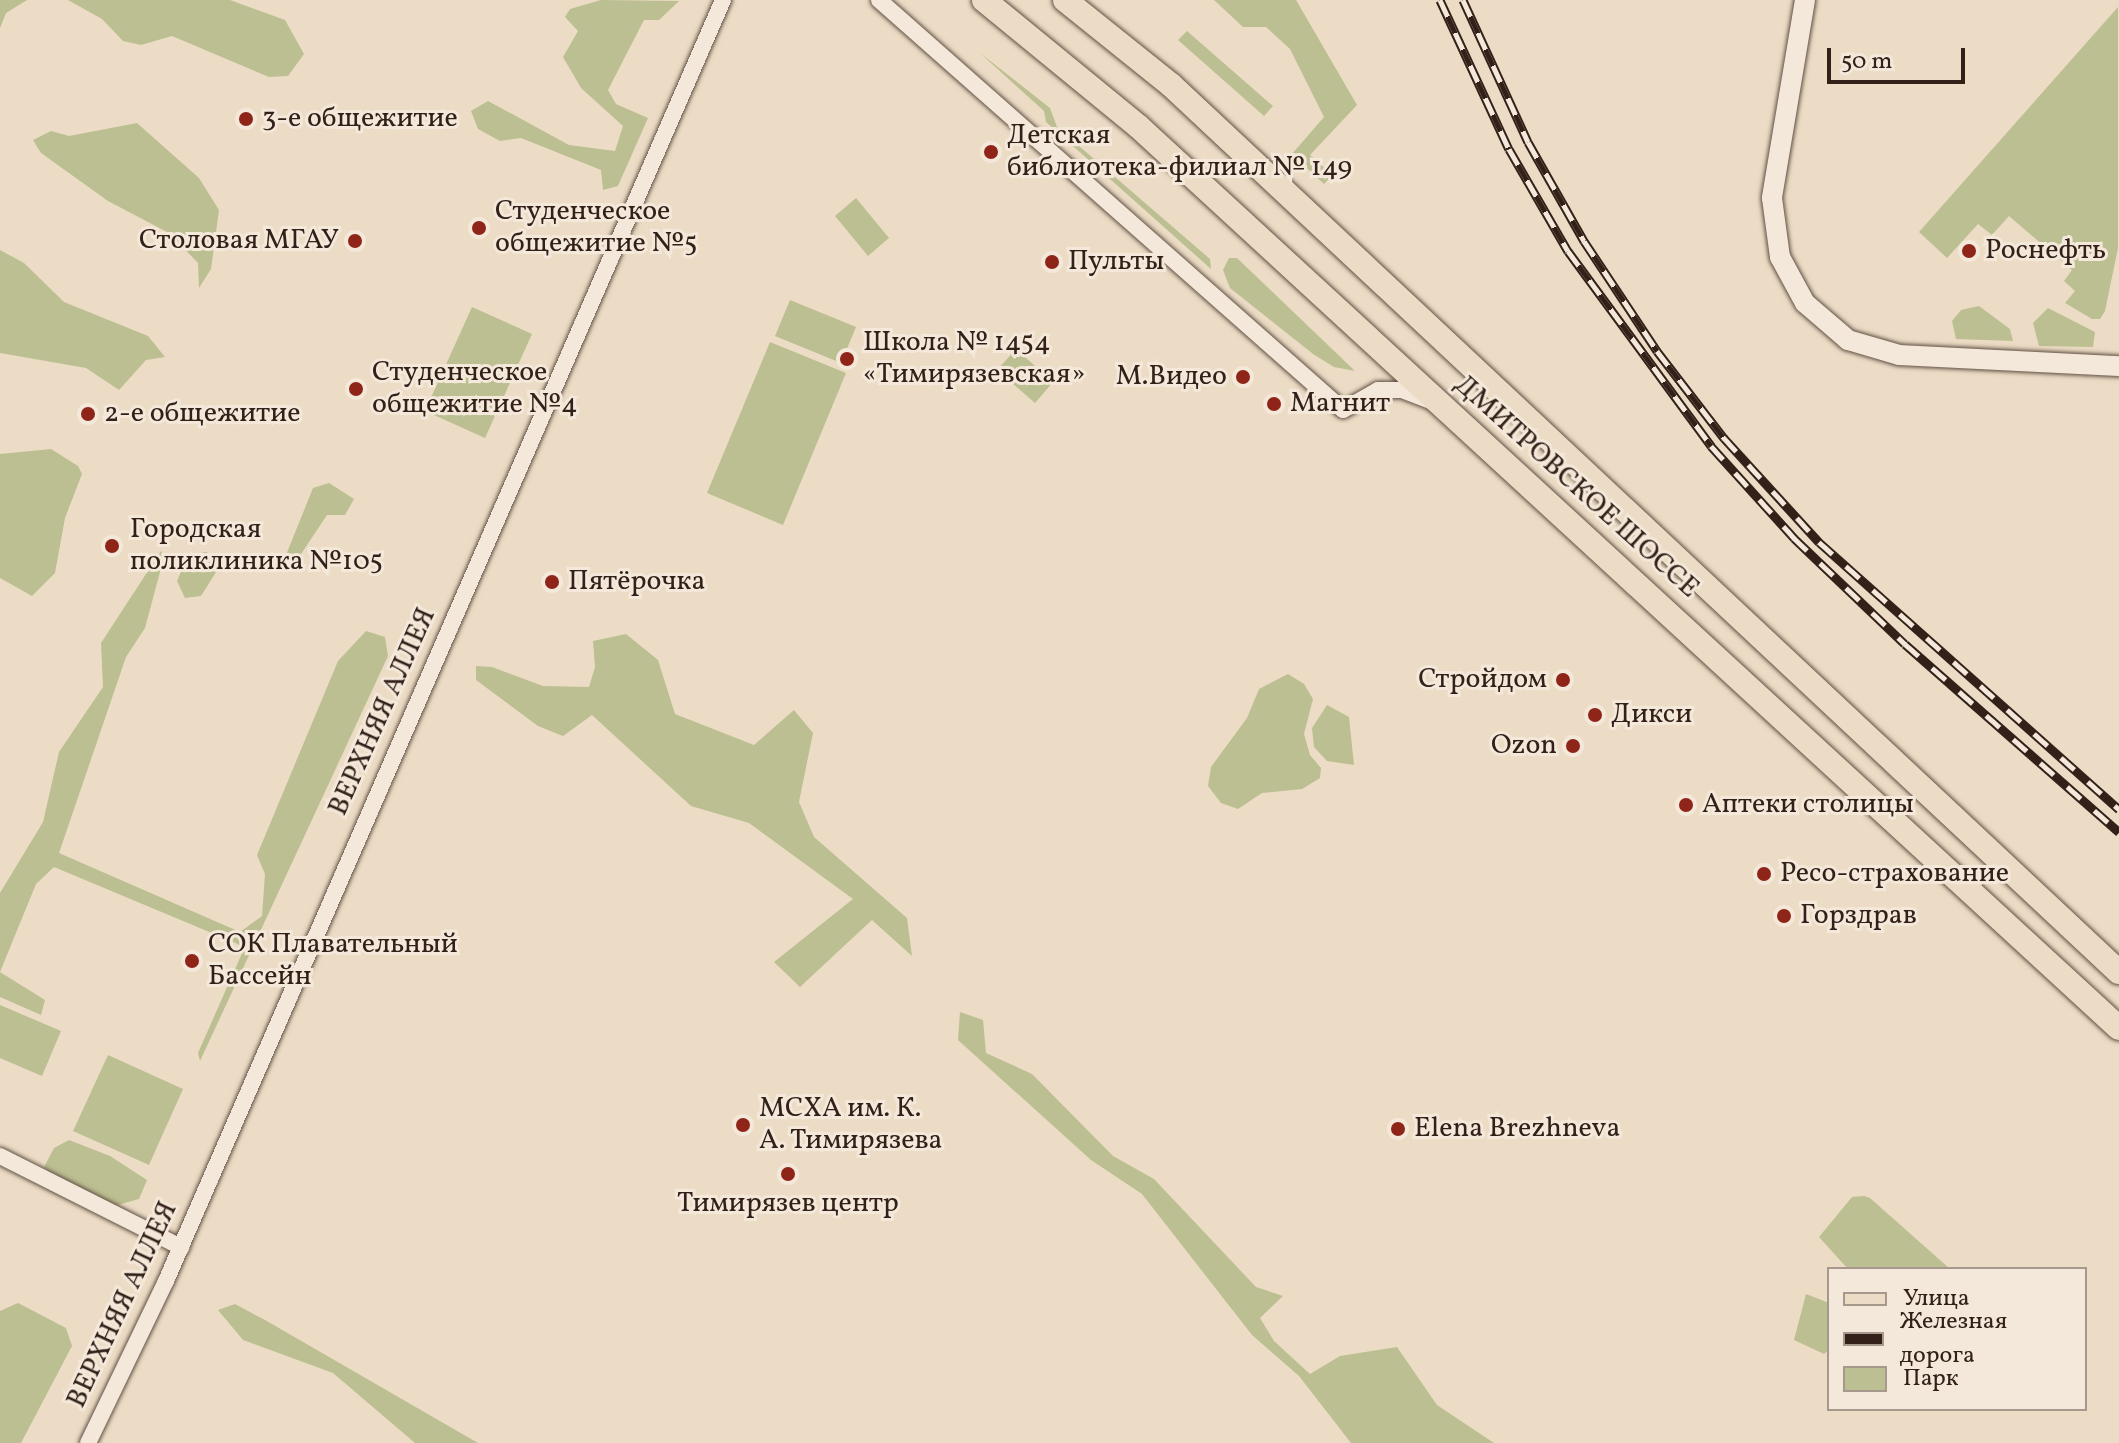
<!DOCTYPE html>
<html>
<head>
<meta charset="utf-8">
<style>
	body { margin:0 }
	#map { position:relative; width:2119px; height:1443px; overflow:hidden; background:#ecdcc5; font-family:Vollkorn,serif }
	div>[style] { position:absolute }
	.green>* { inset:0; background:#bcbf91 }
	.roads { filter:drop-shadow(0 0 2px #615044) drop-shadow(0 0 2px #615044) }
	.minor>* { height:16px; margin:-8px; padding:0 8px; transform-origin:8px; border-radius:8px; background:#f3e8d9 }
	.tertiary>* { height:20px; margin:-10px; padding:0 10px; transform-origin:10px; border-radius:10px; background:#f3e8d9 }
	.primary>* { height:24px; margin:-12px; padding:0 12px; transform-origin:12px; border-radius:12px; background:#ecdcc5 }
	.rail>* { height:9px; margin-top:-4.5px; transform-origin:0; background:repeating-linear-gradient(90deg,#f3e8d9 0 18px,#332119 0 36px); box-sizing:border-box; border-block:2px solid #332119 }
	.dots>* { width:22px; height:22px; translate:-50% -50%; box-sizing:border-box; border:4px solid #f3e8d9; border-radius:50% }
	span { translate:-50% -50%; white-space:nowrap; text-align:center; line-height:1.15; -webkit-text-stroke:6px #f3e8d9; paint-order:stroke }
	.poi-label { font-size:28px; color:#332119 }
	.left { translate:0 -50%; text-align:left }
	.right { translate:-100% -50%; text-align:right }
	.street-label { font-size:28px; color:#332119 }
	.legend { position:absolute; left:1827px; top:1267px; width:260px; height:144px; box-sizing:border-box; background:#f3e8d9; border:2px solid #a6988c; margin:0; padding:10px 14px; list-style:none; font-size:24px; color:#332119 }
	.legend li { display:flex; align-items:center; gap:16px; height:40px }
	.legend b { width:40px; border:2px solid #a6988c }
	.scale { position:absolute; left:1827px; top:48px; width:138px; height:36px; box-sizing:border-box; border:4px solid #332119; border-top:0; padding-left:10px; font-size:24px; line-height:28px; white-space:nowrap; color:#332119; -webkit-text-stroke:6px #f3e8d9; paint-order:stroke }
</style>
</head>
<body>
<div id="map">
	<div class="green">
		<i style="clip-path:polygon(0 0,27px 0,6px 13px,0 28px)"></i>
		<i style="clip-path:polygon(68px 0,230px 0,285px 20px,304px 54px,288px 76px,269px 77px,172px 36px,141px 45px,123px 41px,102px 19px)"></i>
		<i style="clip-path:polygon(601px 0,679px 1px,659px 20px,644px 20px,608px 90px,616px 104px,648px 118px,618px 186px,603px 190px,601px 170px,521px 138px,500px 141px,478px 129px,471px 111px,488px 101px,569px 145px,615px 151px,623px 126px,581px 88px,563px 57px,578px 31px,565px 17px,570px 9px)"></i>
		<i style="clip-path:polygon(1214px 0,1296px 0,1357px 105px,1310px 155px,1332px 175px,1324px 184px,1292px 154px,1324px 117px,1290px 49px,1266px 27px,1243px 27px)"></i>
		<i style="clip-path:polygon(2118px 7px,2118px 248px,2105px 311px,2100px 319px,2092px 319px,2065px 303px,2075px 291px,2064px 281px,2072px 270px,2009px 216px,1992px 235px,1978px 224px,1947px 258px,1919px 232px)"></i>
		<i style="clip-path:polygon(1187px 31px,1273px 106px,1264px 116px,1178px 40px)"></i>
		<i style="clip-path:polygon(980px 53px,1050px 108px,1057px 127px,1210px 259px,1211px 269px,1046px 122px,1044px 111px)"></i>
		<i style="clip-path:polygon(137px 123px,199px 178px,219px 210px,211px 269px,199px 288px,198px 263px,169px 233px,108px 201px,41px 153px,33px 140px,51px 131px,69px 136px)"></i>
		<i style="clip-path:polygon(856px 198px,889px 238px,868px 256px,835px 216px)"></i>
		<i style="clip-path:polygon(0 250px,24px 263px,64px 302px,148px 336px,165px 357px,146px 360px,119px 390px,86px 368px,0 353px)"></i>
		<i style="clip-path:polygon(1229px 258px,1237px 258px,1355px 371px,1334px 367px,1313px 354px,1230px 288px,1223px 270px)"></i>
		<i style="clip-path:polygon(790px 300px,856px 327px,841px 363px,775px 336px)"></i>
		<i style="clip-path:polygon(1979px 306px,2010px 329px,2013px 341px,1956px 339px,1952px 321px,1961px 310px)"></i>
		<i style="clip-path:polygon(472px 307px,532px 334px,485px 438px,425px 411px)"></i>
		<i style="clip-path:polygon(2048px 308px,2095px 332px,2093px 347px,2039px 346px,2033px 323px)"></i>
		<i style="clip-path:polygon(770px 342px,846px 373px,783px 525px,707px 493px)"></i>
		<i style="clip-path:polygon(1016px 349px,1053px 382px,1035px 403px,997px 370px)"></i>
		<i style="clip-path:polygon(51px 449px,78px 466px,82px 474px,65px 518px,55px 573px,32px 596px,0 578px,0 454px)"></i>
		<i style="clip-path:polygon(329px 483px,354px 499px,345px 515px,327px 515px,299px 557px,282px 565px,313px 488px)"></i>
		<i style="clip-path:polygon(161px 551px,164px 557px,145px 628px,126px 657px,59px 853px,240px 932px,262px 916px,265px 874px,257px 855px,338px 661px,366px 631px,385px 637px,388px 656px,200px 1061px,198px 1053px,243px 951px,238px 944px,54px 867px,36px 884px,0 972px,45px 1000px,41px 1015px,0 997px,0 893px,43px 822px,59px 752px,103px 687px,101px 643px)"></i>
		<i style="clip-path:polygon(207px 552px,216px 572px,201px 596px,185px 598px,177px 581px,188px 555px)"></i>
		<i style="clip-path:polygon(626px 634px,658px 660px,675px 714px,754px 745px,794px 710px,813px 733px,799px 802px,814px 837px,907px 918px,912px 956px,872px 920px,800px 987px,774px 962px,853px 899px,749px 823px,691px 806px,592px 715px,563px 736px,538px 726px,476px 680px,476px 666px,492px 667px,543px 686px,589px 687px,595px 667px,593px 641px)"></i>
		<i style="clip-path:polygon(1288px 674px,1304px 684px,1313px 699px,1304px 734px,1310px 755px,1321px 768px,1320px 778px,1302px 789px,1262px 793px,1238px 809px,1221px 803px,1208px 786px,1211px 767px,1247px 718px,1259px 689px)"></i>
		<i style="clip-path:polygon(1327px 705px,1349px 717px,1354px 765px,1327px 761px,1314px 747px,1312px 728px)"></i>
		<i style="clip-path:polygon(0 1005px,61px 1031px,42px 1076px,0 1058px)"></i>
		<i style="clip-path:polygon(960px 1012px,983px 1020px,986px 1053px,1032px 1074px,1113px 1156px,1154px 1179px,1256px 1287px,1283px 1296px,1260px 1318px,1274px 1341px,1310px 1374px,1340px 1356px,1397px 1347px,1437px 1405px,1494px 1443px,1351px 1443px,1299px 1376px,1252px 1335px,1142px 1194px,1091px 1160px,958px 1040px)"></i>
		<i style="clip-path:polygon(108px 1055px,183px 1089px,149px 1165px,73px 1131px)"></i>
		<i style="clip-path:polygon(69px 1140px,110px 1156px,147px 1180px,139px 1199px,114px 1206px,50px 1172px,44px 1167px,54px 1148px)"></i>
		<i style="clip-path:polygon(1864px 1196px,1870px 1198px,1950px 1269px,1848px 1269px,1819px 1237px,1852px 1197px)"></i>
		<i style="clip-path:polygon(1806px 1294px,1829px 1303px,1829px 1350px,1824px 1354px,1794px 1340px)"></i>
		<i style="clip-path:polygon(18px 1303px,66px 1328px,72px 1346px,21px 1443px,0 1443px,0 1311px)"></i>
		<i style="clip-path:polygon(235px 1304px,265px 1320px,478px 1443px,415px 1443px,333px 1373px,243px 1340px,218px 1310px)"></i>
	</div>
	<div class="roads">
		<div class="minor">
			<i style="left:879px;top:0;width:619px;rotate:41.46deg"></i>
			<i style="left:1343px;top:410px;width:40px;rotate:-29.7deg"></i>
			<i style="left:1378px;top:390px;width:24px"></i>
			<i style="left:1402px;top:390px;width:30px;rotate:21deg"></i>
			<i style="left:0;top:1156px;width:203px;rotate:26.7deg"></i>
			<i style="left:88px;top:1443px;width:180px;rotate:-64.3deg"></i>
			<i style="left:166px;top:1281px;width:1397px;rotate:-66.5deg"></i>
		</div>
		<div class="tertiary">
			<i style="left:1805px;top:0;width:201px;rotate:99.5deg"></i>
			<i style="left:1772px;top:198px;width:60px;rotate:82.3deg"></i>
			<i style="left:1780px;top:257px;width:52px;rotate:61.5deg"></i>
			<i style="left:1805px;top:303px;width:57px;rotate:40.7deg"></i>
			<i style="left:1848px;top:340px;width:53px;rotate:16.4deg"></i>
			<i style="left:1899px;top:355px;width:220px;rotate:2.9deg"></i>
		</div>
		<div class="primary">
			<i style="left:984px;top:0;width:200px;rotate:39.3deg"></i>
			<i style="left:1139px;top:127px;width:1331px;rotate:42.6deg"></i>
			<i style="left:1065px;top:0;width:136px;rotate:38.7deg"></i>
			<i style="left:1171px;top:85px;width:1298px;rotate:43.1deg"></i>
		</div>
	</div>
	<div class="rail">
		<i style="left:1440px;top:0;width:164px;rotate:65.2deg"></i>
		<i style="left:1509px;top:149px;width:118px;rotate:60deg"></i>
		<i style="left:1568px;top:251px;width:242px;rotate:53.7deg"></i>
		<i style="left:1711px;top:446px;width:124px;rotate:47.9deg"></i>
		<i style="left:1794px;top:538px;width:153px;rotate:43.7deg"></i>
		<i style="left:1905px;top:644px;width:285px;rotate:41.3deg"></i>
		<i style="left:1463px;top:0;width:156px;rotate:65.4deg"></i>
		<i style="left:1528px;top:142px;width:114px;rotate:60.5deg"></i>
		<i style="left:1584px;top:241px;width:132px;rotate:56.4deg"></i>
		<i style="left:1657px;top:351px;width:110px;rotate:52.4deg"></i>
		<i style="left:1724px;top:438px;width:141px;rotate:47.6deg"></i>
		<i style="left:1819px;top:542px;width:402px;rotate:41.7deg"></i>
	</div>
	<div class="dots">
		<i style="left:246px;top:119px;background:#8f2418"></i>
		<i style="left:991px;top:152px;background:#8f2418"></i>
		<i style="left:479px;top:228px;background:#8f2418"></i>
		<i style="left:355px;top:241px;background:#8f2418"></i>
		<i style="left:1969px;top:251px;background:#8f2418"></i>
		<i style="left:1052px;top:262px;background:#8f2418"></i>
		<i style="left:847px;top:359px;background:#8f2418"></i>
		<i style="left:1243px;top:377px;background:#8f2418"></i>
		<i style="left:356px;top:389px;background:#8f2418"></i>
		<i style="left:1274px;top:404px;background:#8f2418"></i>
		<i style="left:88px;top:414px;background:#8f2418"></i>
		<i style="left:112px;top:546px;background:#8f2418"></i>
		<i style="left:552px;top:582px;background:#8f2418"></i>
		<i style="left:1563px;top:680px;background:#8f2418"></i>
		<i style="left:1595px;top:715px;background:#8f2418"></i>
		<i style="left:1573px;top:746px;background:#8f2418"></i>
		<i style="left:1686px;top:805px;background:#8f2418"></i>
		<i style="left:1764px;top:874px;background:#8f2418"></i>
		<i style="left:1784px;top:916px;background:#8f2418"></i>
		<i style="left:192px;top:961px;background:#8f2418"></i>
		<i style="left:743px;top:1125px;background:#8f2418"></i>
		<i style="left:1398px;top:1129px;background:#8f2418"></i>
		<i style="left:788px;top:1174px;background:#8f2418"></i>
	</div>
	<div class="poi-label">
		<span class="left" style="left:262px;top:119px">3-е общежитие</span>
		<span class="left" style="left:1007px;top:152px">Детская<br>библиотека-филиал № 149</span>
		<span class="left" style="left:495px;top:228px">Студенческое<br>общежитие №5</span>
		<span class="right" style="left:339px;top:241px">Столовая МГАУ</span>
		<span class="left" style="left:1985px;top:251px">Роснефть</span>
		<span class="left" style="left:1068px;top:262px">Пульты</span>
		<span class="left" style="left:863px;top:359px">Школа № 1454<br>«Тимирязевская»</span>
		<span class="left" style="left:372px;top:389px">Студенческое<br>общежитие №4</span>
		<span class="right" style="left:1227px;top:377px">М.Видео</span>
		<span class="left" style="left:1290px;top:404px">Магнит</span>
		<span class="left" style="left:104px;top:414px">2-е общежитие</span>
		<span class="left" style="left:130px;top:546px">Городская<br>поликлиника №105</span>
		<span class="left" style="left:568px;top:582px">Пятёрочка</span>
		<span class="right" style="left:1547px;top:680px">Стройдом</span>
		<span class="left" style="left:1611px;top:715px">Дикси</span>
		<span class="right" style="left:1557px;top:746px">Ozon</span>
		<span class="left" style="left:1702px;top:805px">Аптеки столицы</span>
		<span class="left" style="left:1780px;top:874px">Ресо-страхование</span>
		<span class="left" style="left:1800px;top:916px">Горздрав</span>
		<span class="left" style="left:208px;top:961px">СОК Плавательный<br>Бассейн</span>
		<span class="left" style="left:759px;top:1125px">МСХА им. К.<br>А. Тимирязева</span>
		<span class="left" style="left:1414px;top:1129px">Elena Brezhneva</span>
		<span style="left:788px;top:1204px">Тимирязев центр</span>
	</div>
	<div class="street-label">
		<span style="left:1576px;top:487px;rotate:42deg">ДМИТРОВСКОЕ ШОССЕ</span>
		<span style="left:383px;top:712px;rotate:-66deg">ВЕРХНЯЯ АЛЛЕЯ</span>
		<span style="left:123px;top:1305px;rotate:-65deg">ВЕРХНЯЯ АЛЛЕЯ</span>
	</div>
	<ul class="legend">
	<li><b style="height:10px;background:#ecdcc5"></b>Улица</li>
	<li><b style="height:10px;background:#332119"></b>Железная дорога</li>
	<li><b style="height:22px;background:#bcbf91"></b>Парк</li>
	</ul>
	<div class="scale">50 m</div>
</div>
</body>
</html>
